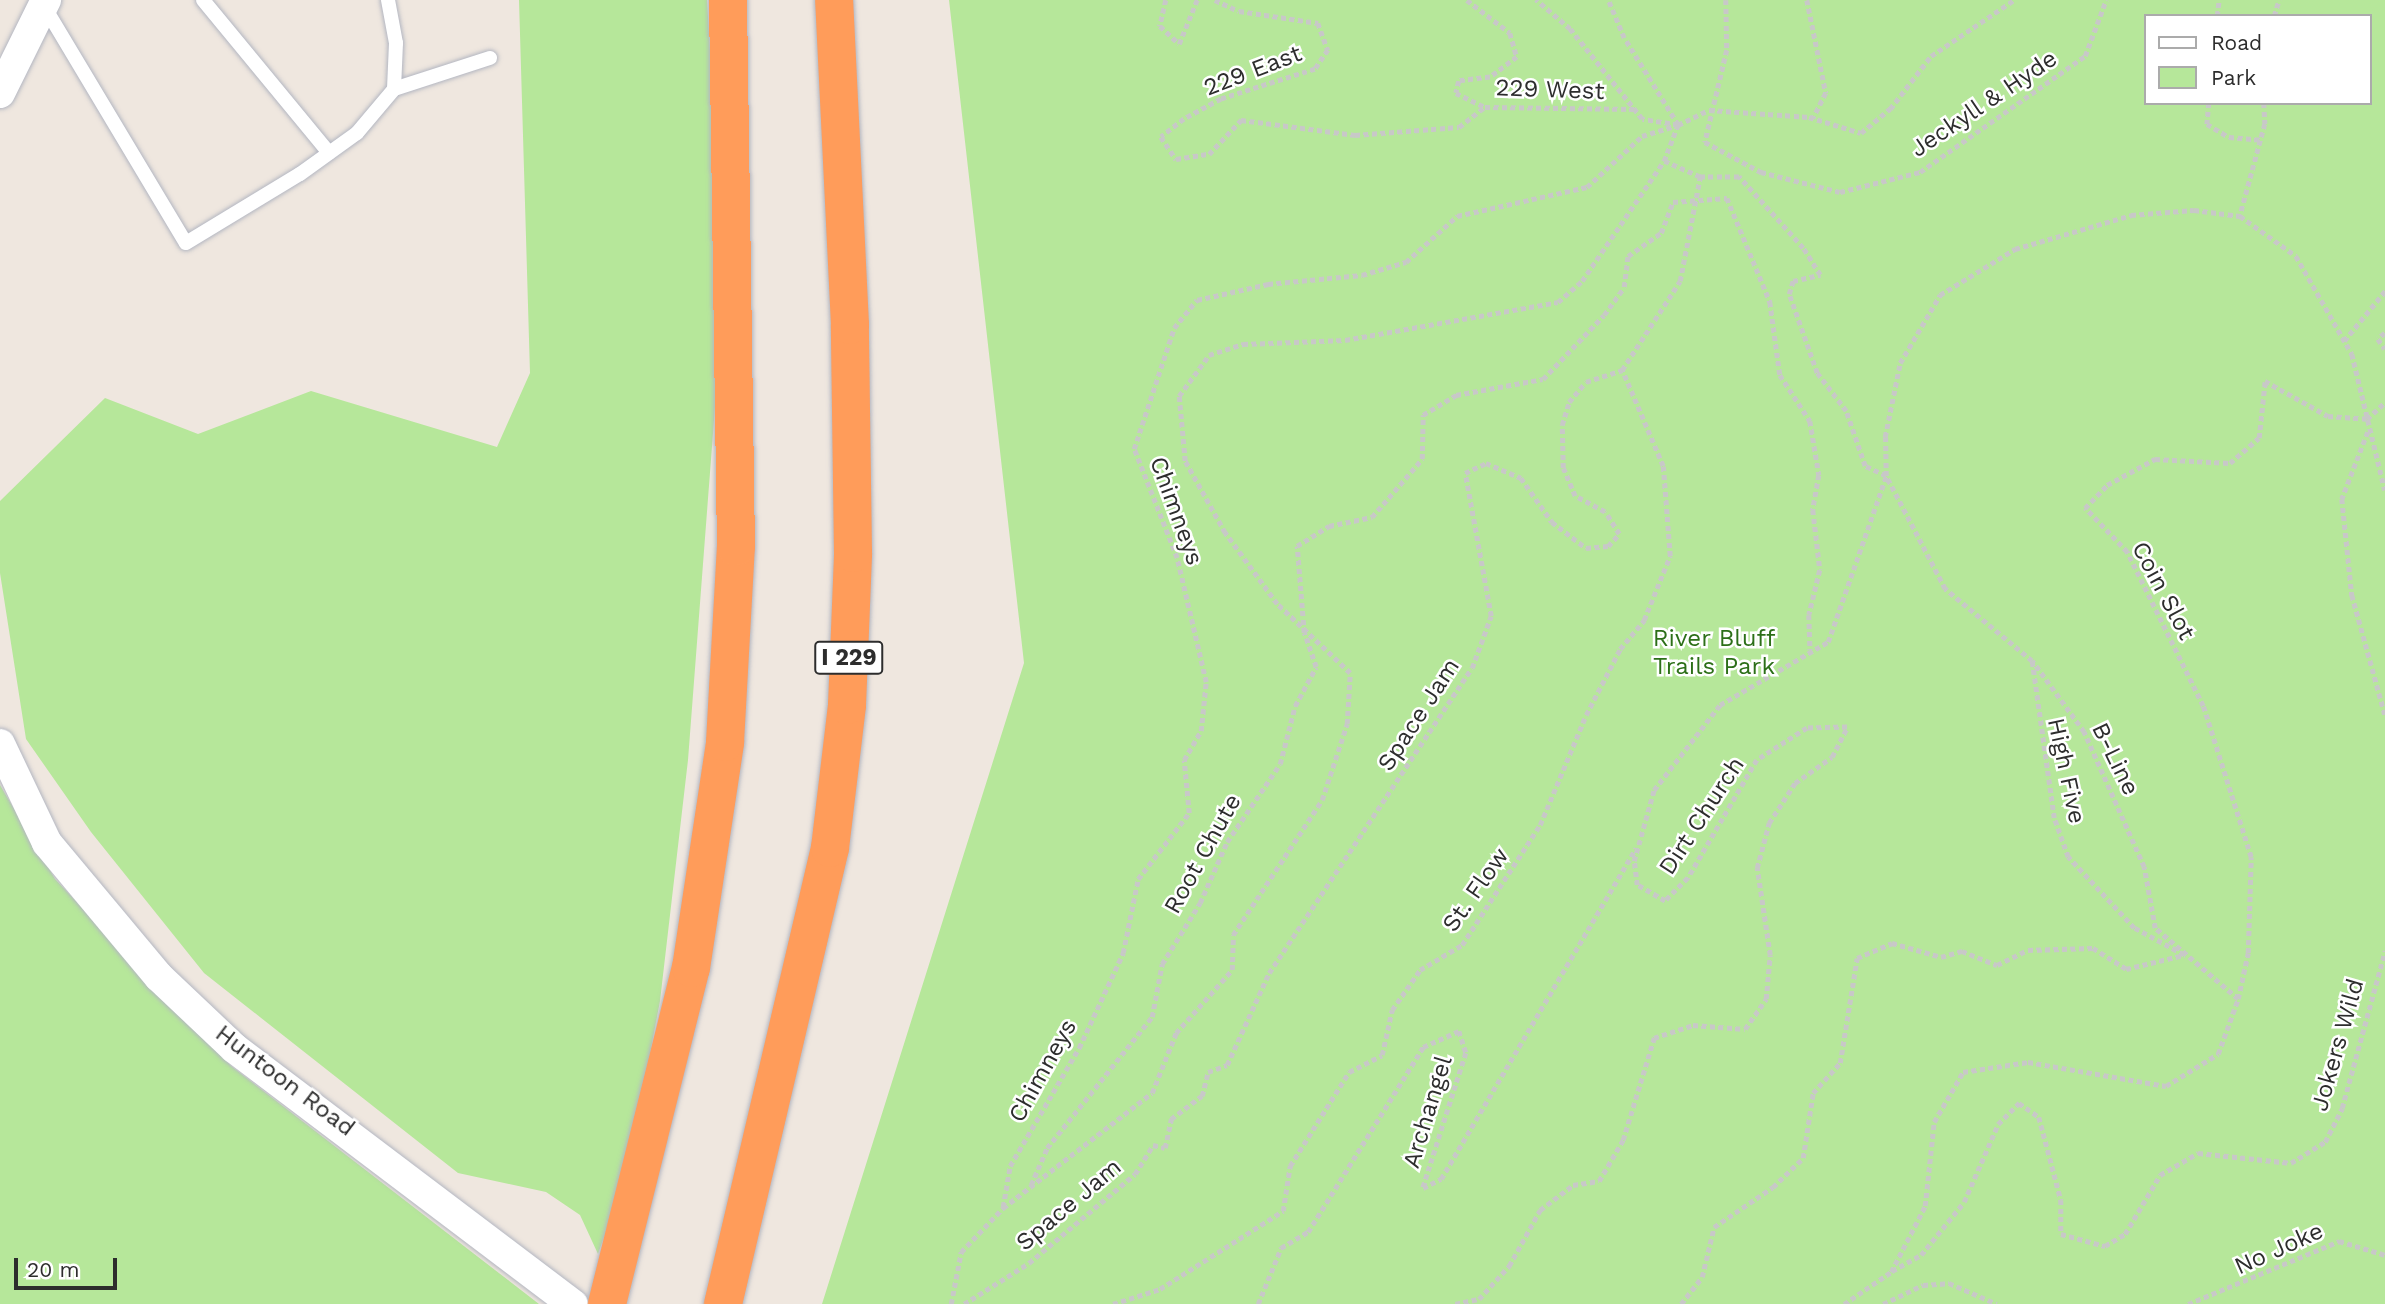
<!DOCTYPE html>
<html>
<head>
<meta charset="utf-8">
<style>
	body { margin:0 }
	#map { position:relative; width:2385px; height:1304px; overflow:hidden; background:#efe7df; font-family:"Work Sans",sans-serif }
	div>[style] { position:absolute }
	.green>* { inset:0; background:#b6e79a }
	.path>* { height:4.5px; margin-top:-2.25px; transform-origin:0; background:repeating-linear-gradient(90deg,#c8c8c8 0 5px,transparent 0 8.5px) }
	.roads { filter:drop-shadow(0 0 2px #b3b6c1) drop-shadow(0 0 2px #b3b6c1) }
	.lane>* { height:14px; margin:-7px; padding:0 7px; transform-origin:7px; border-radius:7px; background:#fff }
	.street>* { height:30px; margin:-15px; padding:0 15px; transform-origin:15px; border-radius:15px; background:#fff }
	.highway>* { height:38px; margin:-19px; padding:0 19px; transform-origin:19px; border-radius:19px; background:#ff9c5a }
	span { translate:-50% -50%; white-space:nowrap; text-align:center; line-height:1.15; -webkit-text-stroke:5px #fff; paint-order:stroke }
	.shield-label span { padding:2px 5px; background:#fff; border:2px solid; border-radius:5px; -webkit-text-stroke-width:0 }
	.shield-label { font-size:23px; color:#2d2d2d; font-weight:700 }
	.street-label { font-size:24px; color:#2d2d2d }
	.park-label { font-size:24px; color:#2c6f18 }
	.legend { position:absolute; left:2144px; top:14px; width:228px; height:91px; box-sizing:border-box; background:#fff; border:2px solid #ababab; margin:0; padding:9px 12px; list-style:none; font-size:21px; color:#2d2d2d }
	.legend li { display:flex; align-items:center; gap:14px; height:35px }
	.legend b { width:35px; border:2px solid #ababab }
	.scale { position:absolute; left:14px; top:1258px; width:103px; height:32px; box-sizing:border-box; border:4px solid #2d2d2d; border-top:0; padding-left:9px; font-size:21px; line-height:24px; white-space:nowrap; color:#2d2d2d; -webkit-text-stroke:5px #fff; paint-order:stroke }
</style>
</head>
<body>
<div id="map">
	<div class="green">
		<i style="clip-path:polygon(519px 0,707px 0,717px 167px,716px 394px,688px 760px,660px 1001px,628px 1170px,598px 1254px,580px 1215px,546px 1192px,458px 1173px,204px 973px,91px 832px,26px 739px,0 573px,0 501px,105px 398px,198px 434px,311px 391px,497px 447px,530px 373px)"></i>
		<i style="clip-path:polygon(evenodd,949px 0,2385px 0,2385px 1304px,822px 1304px,1024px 663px,949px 0,2145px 16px,2369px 16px,2369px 103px,2145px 103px,2145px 16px)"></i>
		<i style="clip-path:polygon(0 785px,55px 879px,231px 1066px,539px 1304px,0 1304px)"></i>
	</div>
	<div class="path">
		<i style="left:1166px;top:0;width:27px;rotate:103deg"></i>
		<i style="left:1160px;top:26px;width:26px;rotate:43deg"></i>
		<i style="left:1179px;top:44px;width:48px;rotate:-67.8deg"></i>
		<i style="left:1215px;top:0;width:26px;rotate:25deg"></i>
		<i style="left:1239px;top:11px;width:80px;rotate:8.6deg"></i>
		<i style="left:1318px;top:23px;width:29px;rotate:70deg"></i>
		<i style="left:1328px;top:50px;width:23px;rotate:124deg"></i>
		<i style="left:1315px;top:69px;width:99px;rotate:162.3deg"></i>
		<i style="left:1221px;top:99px;width:42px;rotate:151.6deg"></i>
		<i style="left:1184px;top:119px;width:29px;rotate:142deg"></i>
		<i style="left:1161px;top:137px;width:27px;rotate:56deg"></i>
		<i style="left:1176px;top:159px;width:33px;rotate:-9deg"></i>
		<i style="left:1209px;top:154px;width:47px;rotate:-46.7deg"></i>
		<i style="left:1241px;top:120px;width:115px;rotate:7.5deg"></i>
		<i style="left:1355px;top:135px;width:104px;rotate:-4.4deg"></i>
		<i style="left:1459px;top:127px;width:33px;rotate:-38deg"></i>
		<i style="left:1467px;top:0;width:54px;rotate:37.5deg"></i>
		<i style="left:1510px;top:33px;width:25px;rotate:74deg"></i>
		<i style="left:1517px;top:57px;width:34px;rotate:143deg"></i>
		<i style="left:1490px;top:77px;width:31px;rotate:173deg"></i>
		<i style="left:1459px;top:81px;width:12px;rotate:104deg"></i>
		<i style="left:1456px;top:93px;width:32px;rotate:26deg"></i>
		<i style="left:1485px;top:107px;width:149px;rotate:0.8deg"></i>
		<i style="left:1726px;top:0;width:50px;rotate:88.9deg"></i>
		<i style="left:1727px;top:50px;width:95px;rotate:103.4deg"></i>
		<i style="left:1705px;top:142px;width:64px;rotate:28.2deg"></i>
		<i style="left:1761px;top:172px;width:81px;rotate:14.2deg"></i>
		<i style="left:1840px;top:192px;width:82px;rotate:-14deg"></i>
		<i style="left:1920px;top:172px;width:202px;rotate:-35.1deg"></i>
		<i style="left:2085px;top:56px;width:60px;rotate:-69.4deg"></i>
		<i style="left:1807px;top:0;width:95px;rotate:78.5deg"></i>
		<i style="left:1826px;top:93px;width:28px;rotate:117deg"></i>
		<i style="left:2217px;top:16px;width:16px;rotate:-83deg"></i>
		<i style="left:2274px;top:16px;width:17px;rotate:-73deg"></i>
		<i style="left:2209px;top:103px;width:21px;rotate:95deg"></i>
		<i style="left:2207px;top:124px;width:26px;rotate:31deg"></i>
		<i style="left:2229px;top:137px;width:32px;rotate:5deg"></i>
		<i style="left:2264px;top:103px;width:21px;rotate:87deg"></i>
		<i style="left:2265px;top:124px;width:95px;rotate:105.2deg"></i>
		<i style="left:2240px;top:216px;width:69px;rotate:35.5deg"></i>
		<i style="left:2296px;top:256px;width:113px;rotate:60.3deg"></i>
		<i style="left:2352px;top:354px;width:140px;rotate:76.4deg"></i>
		<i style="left:1678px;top:125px;width:34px;rotate:-26deg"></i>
		<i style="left:1709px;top:110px;width:100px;rotate:4deg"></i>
		<i style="left:1809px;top:117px;width:54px;rotate:17.1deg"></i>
		<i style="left:1861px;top:133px;width:38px;rotate:-40deg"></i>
		<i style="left:1890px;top:109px;width:67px;rotate:-52.3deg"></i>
		<i style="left:1931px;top:56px;width:100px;rotate:-34deg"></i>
		<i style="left:2385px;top:333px;width:9px;rotate:139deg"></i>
		<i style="left:2378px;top:339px;width:12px;rotate:55deg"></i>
		<i style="left:2344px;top:341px;width:65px;rotate:-50.6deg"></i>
		<i style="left:2368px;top:432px;width:72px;rotate:111.2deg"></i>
		<i style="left:2342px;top:499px;width:97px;rotate:84.1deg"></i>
		<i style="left:2352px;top:595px;width:124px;rotate:74.6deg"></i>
		<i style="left:2238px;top:999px;width:47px;rotate:-77.7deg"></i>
		<i style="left:2248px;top:953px;width:96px;rotate:-88.2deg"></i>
		<i style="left:2251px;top:857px;width:158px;rotate:-107.6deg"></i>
		<i style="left:2203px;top:706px;width:172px;rotate:-116.3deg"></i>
		<i style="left:2127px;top:552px;width:61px;rotate:-133.7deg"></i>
		<i style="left:2085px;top:508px;width:32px;rotate:-46deg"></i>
		<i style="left:2107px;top:485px;width:55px;rotate:-28.4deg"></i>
		<i style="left:2155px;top:459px;width:75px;rotate:3.1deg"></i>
		<i style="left:2230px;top:463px;width:38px;rotate:-41deg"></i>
		<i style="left:2259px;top:438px;width:57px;rotate:-84deg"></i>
		<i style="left:2265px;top:381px;width:72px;rotate:29.1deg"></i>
		<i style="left:2328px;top:416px;width:39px;rotate:4deg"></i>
		<i style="left:2367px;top:419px;width:25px;rotate:-43deg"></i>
		<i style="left:1031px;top:1185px;width:40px;rotate:-66.6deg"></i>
		<i style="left:1047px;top:1148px;width:168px;rotate:-51.3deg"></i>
		<i style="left:1152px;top:1017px;width:54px;rotate:-79.3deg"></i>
		<i style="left:1162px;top:964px;width:72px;rotate:-58.1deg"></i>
		<i style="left:1200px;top:903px;width:67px;rotate:-66.1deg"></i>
		<i style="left:1227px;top:842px;width:94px;rotate:-55.8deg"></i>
		<i style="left:1280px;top:764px;width:60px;rotate:-75.5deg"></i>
		<i style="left:1295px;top:706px;width:44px;rotate:-61.7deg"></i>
		<i style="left:1316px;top:667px;width:36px;rotate:-109deg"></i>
		<i style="left:1304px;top:633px;width:87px;rotate:-94.6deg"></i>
		<i style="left:1297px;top:546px;width:38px;rotate:-32deg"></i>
		<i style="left:1329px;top:526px;width:44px;rotate:-11.8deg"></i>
		<i style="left:1372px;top:517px;width:77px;rotate:-49.2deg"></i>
		<i style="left:1422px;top:459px;width:44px;rotate:-88.7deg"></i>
		<i style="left:1423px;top:415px;width:39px;rotate:-31deg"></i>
		<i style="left:1456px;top:395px;width:88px;rotate:-10.4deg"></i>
		<i style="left:1543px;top:379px;width:88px;rotate:-46.4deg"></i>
		<i style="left:1604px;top:315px;width:34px;rotate:-54deg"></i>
		<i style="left:1624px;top:287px;width:31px;rotate:-83deg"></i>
		<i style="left:1628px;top:256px;width:40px;rotate:-34.9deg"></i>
		<i style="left:1661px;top:233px;width:33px;rotate:-69deg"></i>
		<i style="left:1673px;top:202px;width:54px;rotate:-4.2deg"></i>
		<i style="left:1727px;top:198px;width:113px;rotate:67.5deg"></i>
		<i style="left:1770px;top:302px;width:74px;rotate:82.2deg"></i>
		<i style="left:1780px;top:375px;width:55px;rotate:56.9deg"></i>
		<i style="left:1810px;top:421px;width:55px;rotate:80.5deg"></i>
		<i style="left:1819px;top:475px;width:36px;rotate:100deg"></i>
		<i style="left:1813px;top:510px;width:60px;rotate:83.3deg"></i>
		<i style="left:1820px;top:570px;width:46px;rotate:103.7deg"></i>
		<i style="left:1809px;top:615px;width:35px;rotate:88deg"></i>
		<i style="left:1003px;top:1207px;width:42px;rotate:-80.3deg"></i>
		<i style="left:1010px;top:1166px;width:137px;rotate:-59.7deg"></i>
		<i style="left:1079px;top:1048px;width:105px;rotate:-65.1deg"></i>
		<i style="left:1123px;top:953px;width:76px;rotate:-78.5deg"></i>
		<i style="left:1138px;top:879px;width:83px;rotate:-52.3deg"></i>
		<i style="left:1189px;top:813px;width:53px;rotate:-95.4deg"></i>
		<i style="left:1184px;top:760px;width:34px;rotate:-60deg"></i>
		<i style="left:1201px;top:731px;width:49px;rotate:-84.2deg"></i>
		<i style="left:1206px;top:682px;width:127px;rotate:-103.2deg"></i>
		<i style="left:1177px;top:558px;width:117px;rotate:-111.5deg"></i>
		<i style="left:1134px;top:449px;width:127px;rotate:-71.7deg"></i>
		<i style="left:1174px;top:328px;width:36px;rotate:-51deg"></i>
		<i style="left:1197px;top:300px;width:73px;rotate:-12.7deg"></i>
		<i style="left:1268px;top:284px;width:94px;rotate:-5.5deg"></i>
		<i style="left:1362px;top:275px;width:46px;rotate:-16.5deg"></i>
		<i style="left:1406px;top:262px;width:69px;rotate:-42deg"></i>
		<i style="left:1457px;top:216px;width:133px;rotate:-12.6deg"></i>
		<i style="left:1587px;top:187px;width:75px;rotate:-42.8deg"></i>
		<i style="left:1642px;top:136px;width:38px;rotate:-17deg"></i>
		<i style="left:1678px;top:125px;width:36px;rotate:-171deg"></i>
		<i style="left:1642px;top:119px;width:115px;rotate:-128.7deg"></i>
		<i style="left:1570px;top:29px;width:45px;rotate:-139.5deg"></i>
		<i style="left:1892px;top:1271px;width:33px;rotate:-29deg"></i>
		<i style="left:1921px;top:1255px;width:68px;rotate:-50.9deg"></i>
		<i style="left:1964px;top:1202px;width:85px;rotate:-66.4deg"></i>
		<i style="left:1998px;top:1124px;width:30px;rotate:-45deg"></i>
		<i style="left:2019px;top:1103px;width:24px;rotate:35deg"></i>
		<i style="left:2039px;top:1117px;width:86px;rotate:75.2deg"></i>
		<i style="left:2061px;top:1200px;width:34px;rotate:90deg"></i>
		<i style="left:2061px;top:1234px;width:46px;rotate:15.3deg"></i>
		<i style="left:2105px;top:1246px;width:23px;rotate:-31deg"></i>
		<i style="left:2125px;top:1234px;width:69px;rotate:-59.3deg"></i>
		<i style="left:2160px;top:1175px;width:44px;rotate:-30.1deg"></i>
		<i style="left:2198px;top:1153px;width:94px;rotate:6.1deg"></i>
		<i style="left:2291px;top:1163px;width:40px;rotate:-32deg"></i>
		<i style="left:2325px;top:1142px;width:38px;rotate:-63deg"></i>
		<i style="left:2342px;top:1108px;width:163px;rotate:-74.7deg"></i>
		<i style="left:951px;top:1304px;width:53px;rotate:-79.1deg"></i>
		<i style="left:961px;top:1252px;width:61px;rotate:-46.3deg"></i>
		<i style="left:1003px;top:1208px;width:188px;rotate:-37.7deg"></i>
		<i style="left:1152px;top:1093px;width:65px;rotate:-68.2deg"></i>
		<i style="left:1176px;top:1033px;width:84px;rotate:-48.4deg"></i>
		<i style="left:1232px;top:970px;width:35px;rotate:-88deg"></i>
		<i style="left:1233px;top:935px;width:162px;rotate:-56.6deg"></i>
		<i style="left:1322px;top:800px;width:80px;rotate:-71.8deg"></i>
		<i style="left:1347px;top:724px;width:51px;rotate:-86.6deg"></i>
		<i style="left:1350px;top:673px;width:100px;rotate:-136.6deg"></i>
		<i style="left:1277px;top:604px;width:88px;rotate:-126.2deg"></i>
		<i style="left:1225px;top:533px;width:82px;rotate:-119.1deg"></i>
		<i style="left:1185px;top:461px;width:65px;rotate:-95.3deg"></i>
		<i style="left:1179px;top:396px;width:51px;rotate:-53.8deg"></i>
		<i style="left:1209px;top:355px;width:36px;rotate:-18deg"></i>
		<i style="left:1243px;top:344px;width:102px;rotate:-2.2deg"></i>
		<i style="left:1345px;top:340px;width:216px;rotate:-10.1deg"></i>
		<i style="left:1558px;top:302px;width:32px;rotate:-41deg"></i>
		<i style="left:1582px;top:281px;width:145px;rotate:-55.7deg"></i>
		<i style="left:1664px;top:161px;width:39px;rotate:-69deg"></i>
		<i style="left:1678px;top:125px;width:102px;rotate:-121.8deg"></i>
		<i style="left:1624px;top:38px;width:41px;rotate:-112.8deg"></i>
		<i style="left:964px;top:1304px;width:77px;rotate:-32.2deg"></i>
		<i style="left:1029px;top:1263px;width:138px;rotate:-40deg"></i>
		<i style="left:1135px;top:1174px;width:34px;rotate:-58deg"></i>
		<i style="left:1153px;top:1145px;width:12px;rotate:14deg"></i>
		<i style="left:1165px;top:1148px;width:30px;rotate:-78deg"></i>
		<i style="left:1171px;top:1119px;width:39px;rotate:-37deg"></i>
		<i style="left:1202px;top:1096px;width:25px;rotate:-76deg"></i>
		<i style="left:1208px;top:1072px;width:20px;rotate:-20deg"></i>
		<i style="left:1227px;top:1065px;width:101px;rotate:-65.5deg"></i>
		<i style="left:1269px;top:973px;width:366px;rotate:-56.4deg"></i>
		<i style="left:1472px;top:668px;width:55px;rotate:-69.9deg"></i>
		<i style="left:1491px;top:616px;width:145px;rotate:-100.3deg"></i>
		<i style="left:1465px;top:473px;width:23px;rotate:-25deg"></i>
		<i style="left:1486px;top:463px;width:38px;rotate:23deg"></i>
		<i style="left:1521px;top:478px;width:54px;rotate:54.8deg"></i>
		<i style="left:1552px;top:522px;width:43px;rotate:37.4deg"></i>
		<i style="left:1586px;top:548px;width:22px;rotate:-5deg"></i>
		<i style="left:1608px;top:546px;width:16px;rotate:-47deg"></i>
		<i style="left:1619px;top:534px;width:26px;rotate:-122deg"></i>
		<i style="left:1605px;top:512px;width:34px;rotate:-152deg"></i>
		<i style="left:1575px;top:496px;width:30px;rotate:-113deg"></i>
		<i style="left:1563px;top:468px;width:43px;rotate:-91.3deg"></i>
		<i style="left:1562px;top:425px;width:24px;rotate:-73deg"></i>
		<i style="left:1569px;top:402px;width:26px;rotate:-50deg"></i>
		<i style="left:1586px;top:382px;width:38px;rotate:-18deg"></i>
		<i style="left:1622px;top:370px;width:106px;rotate:-56.9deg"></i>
		<i style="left:1680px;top:281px;width:106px;rotate:-79.1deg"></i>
		<i style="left:1113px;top:1304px;width:49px;rotate:-17.7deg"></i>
		<i style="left:1160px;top:1289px;width:146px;rotate:-32.4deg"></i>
		<i style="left:1283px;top:1211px;width:46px;rotate:-81.2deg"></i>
		<i style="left:1290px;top:1166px;width:111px;rotate:-57.9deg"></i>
		<i style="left:1349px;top:1072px;width:37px;rotate:-27deg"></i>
		<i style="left:1382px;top:1055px;width:46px;rotate:-77.5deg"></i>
		<i style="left:1392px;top:1010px;width:49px;rotate:-55deg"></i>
		<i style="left:1420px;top:970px;width:49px;rotate:-30.8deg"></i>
		<i style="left:1462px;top:945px;width:143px;rotate:-57deg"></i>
		<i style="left:1540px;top:825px;width:119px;rotate:-67.3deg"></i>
		<i style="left:1586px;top:715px;width:74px;rotate:-62.7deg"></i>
		<i style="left:1620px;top:649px;width:38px;rotate:-50deg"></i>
		<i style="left:1644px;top:620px;width:69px;rotate:-67.9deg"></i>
		<i style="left:1670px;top:556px;width:90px;rotate:-94.4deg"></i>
		<i style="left:1663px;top:466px;width:104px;rotate:-113.1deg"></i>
		<i style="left:1258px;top:1304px;width:61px;rotate:-67.7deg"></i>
		<i style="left:1281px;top:1248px;width:31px;rotate:-31deg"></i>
		<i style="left:1308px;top:1232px;width:218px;rotate:-58.1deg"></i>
		<i style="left:1423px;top:1047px;width:39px;rotate:-24deg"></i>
		<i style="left:1459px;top:1031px;width:23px;rotate:72deg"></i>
		<i style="left:1466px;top:1053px;width:142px;rotate:107.7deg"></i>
		<i style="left:1423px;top:1188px;width:20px;rotate:-27deg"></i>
		<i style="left:1441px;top:1179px;width:384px;rotate:-59.5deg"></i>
		<i style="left:1455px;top:1304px;width:25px;rotate:-12deg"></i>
		<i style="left:1479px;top:1299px;width:45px;rotate:-47.7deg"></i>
		<i style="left:1509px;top:1266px;width:64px;rotate:-61deg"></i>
		<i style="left:1540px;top:1210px;width:41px;rotate:-37.1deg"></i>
		<i style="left:1573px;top:1185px;width:26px;rotate:-9deg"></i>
		<i style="left:1599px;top:1181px;width:48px;rotate:-59.7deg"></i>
		<i style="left:1623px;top:1140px;width:107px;rotate:-73.1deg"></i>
		<i style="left:1654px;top:1038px;width:41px;rotate:-18.4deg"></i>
		<i style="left:1693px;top:1025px;width:52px;rotate:4.4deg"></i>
		<i style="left:1745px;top:1029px;width:37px;rotate:-55deg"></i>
		<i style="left:1766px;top:999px;width:44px;rotate:-84.8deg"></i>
		<i style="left:1770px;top:955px;width:88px;rotate:-98.5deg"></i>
		<i style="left:1757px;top:868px;width:47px;rotate:-75.1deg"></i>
		<i style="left:1769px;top:823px;width:48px;rotate:-57deg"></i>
		<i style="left:1795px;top:783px;width:45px;rotate:-35.1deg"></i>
		<i style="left:1832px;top:757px;width:34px;rotate:-63deg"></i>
		<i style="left:1847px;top:727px;width:40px;rotate:178.6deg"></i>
		<i style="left:1807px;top:728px;width:59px;rotate:147.4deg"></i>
		<i style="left:1757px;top:760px;width:137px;rotate:120.3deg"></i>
		<i style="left:1688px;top:878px;width:33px;rotate:135deg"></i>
		<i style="left:1665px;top:901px;width:32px;rotate:-150deg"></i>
		<i style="left:1637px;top:885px;width:24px;rotate:-97deg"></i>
		<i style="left:1634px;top:861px;width:74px;rotate:-74.3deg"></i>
		<i style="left:1654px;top:790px;width:108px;rotate:-52.2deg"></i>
		<i style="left:1720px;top:705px;width:125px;rotate:-30.3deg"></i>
		<i style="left:1828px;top:642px;width:176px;rotate:-70.7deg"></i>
		<i style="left:1886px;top:476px;width:23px;rotate:-155deg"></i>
		<i style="left:1865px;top:466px;width:58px;rotate:-109.1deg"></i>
		<i style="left:1846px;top:411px;width:48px;rotate:-127.3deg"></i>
		<i style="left:1817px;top:373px;width:84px;rotate:-109.5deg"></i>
		<i style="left:1789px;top:294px;width:14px;rotate:-73deg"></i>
		<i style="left:1793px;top:281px;width:28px;rotate:-13deg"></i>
		<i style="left:1820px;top:275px;width:32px;rotate:-122deg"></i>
		<i style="left:1803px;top:248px;width:96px;rotate:-132deg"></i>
		<i style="left:1739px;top:177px;width:39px;rotate:180deg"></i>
		<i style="left:1700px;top:177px;width:39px;rotate:-156deg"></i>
		<i style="left:1681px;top:1304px;width:34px;rotate:-52deg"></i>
		<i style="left:1702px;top:1277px;width:51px;rotate:-76.5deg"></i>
		<i style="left:1714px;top:1227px;width:71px;rotate:-34.1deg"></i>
		<i style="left:1773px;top:1187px;width:42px;rotate:-44deg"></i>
		<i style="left:1803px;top:1158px;width:66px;rotate:-81.3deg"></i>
		<i style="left:1813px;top:1093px;width:40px;rotate:-48deg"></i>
		<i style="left:1840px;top:1063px;width:106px;rotate:-80.8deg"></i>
		<i style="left:1857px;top:958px;width:38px;rotate:-23deg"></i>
		<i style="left:1892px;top:943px;width:51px;rotate:15.9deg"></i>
		<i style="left:1941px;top:957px;width:22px;rotate:-16deg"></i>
		<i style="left:1962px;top:951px;width:38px;rotate:22deg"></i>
		<i style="left:1997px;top:965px;width:34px;rotate:-26deg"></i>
		<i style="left:2028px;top:950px;width:65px;rotate:-1.8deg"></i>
		<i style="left:2093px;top:948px;width:39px;rotate:32deg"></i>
		<i style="left:2126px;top:969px;width:60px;rotate:-13.6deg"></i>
		<i style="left:2184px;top:955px;width:57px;rotate:-151.6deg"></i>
		<i style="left:2134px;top:928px;width:97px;rotate:-132.9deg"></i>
		<i style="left:2068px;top:857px;width:41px;rotate:-109.7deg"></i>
		<i style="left:2054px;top:818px;width:158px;rotate:-98deg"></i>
		<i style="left:1844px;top:1304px;width:57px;rotate:-34.2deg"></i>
		<i style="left:1891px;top:1272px;width:74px;rotate:-62.7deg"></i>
		<i style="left:1925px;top:1206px;width:84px;rotate:-83.9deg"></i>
		<i style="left:1934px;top:1122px;width:58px;rotate:-59.9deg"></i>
		<i style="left:1963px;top:1072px;width:66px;rotate:-8.7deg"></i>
		<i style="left:2028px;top:1062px;width:140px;rotate:9.9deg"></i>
		<i style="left:2166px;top:1086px;width:61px;rotate:-31.6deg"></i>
		<i style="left:2218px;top:1054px;width:59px;rotate:-70deg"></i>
		<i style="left:2238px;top:999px;width:109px;rotate:-139.5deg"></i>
		<i style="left:2155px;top:928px;width:62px;rotate:-100.2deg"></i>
		<i style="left:2144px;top:867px;width:148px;rotate:-114deg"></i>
		<i style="left:2084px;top:732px;width:88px;rotate:-126.2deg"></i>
		<i style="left:2032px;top:661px;width:113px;rotate:-140.4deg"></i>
		<i style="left:1945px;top:589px;width:127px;rotate:-117.6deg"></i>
		<i style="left:1886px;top:476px;width:39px;rotate:-91deg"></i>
		<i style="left:1885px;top:437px;width:76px;rotate:-78.5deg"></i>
		<i style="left:1900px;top:363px;width:79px;rotate:-59.5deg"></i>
		<i style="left:1940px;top:295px;width:88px;rotate:-31.5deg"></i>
		<i style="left:2015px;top:249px;width:121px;rotate:-16.3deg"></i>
		<i style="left:2131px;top:215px;width:63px;rotate:-4.5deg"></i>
		<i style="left:2194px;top:210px;width:46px;rotate:7.4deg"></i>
		<i style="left:1883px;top:1304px;width:44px;rotate:-25.4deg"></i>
		<i style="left:1923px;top:1285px;width:26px;rotate:-4deg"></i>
		<i style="left:1949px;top:1283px;width:52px;rotate:23.6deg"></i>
		<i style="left:2188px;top:1304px;width:164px;rotate:-22.6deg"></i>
		<i style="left:2339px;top:1241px;width:48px;rotate:16.9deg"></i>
	</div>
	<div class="roads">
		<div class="lane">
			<i style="left:203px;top:0;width:198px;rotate:50.5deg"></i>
			<i style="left:388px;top:0;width:44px;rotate:79.5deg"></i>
			<i style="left:396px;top:43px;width:46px;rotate:92.5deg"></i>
			<i style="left:44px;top:6px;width:276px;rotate:59.1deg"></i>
			<i style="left:186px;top:243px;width:133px;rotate:-31.2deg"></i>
			<i style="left:300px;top:174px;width:70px;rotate:-35.7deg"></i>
			<i style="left:357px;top:133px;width:57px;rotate:-49.9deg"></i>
			<i style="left:394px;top:89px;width:101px;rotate:-17.9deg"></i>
		</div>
		<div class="street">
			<i style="left:0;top:93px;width:104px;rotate:-63.7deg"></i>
			<i style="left:0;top:744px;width:110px;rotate:64.6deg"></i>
			<i style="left:47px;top:843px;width:175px;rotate:50.1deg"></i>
			<i style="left:159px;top:977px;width:103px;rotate:43.4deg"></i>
			<i style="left:234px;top:1048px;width:425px;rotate:37.1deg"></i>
		</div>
		<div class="highway">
			<i style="left:607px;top:1304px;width:346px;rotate:-76deg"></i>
			<i style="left:691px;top:968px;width:229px;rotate:-81.4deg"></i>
			<i style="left:725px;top:742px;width:195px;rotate:-86.8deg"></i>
			<i style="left:736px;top:547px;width:547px;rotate:-90.84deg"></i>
			<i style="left:723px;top:1304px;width:468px;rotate:-76.8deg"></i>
			<i style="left:830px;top:848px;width:144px;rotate:-83.2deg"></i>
			<i style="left:847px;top:705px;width:152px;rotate:-87.7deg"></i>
			<i style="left:853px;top:553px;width:228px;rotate:-90.8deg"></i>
			<i style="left:850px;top:325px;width:325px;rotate:-92.8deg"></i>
		</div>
	</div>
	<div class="shield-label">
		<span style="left:849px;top:658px">I 229</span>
	</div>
	<div class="street-label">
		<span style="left:1253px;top:71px;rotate:-21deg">229 East</span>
		<span style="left:1550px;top:90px;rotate:2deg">229 West</span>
		<span style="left:1984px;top:104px;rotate:-34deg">Jeckyll &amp; Hyde</span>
		<span style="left:1176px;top:511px;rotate:70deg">Chimneys</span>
		<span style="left:2163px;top:591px;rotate:62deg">Coin Slot</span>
		<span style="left:1419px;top:715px;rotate:-57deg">Space Jam</span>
		<span style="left:2115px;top:759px;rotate:64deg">B-Line</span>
		<span style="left:2066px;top:771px;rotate:78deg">High Five</span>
		<span style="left:1702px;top:816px;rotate:-57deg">Dirt Church</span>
		<span style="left:1203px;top:854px;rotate:-61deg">Root Chute</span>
		<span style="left:1476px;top:890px;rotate:-55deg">St. Flow</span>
		<span style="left:2338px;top:1045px;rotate:-74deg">Jokers Wild</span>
		<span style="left:1043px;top:1071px;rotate:-61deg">Chimneys</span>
		<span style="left:285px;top:1081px;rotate:37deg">Huntoon Road</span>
		<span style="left:1428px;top:1112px;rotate:-73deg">Archangel</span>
		<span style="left:1069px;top:1205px;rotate:-40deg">Space Jam</span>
		<span style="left:2279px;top:1249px;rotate:-24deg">No Joke</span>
	</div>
	<div class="park-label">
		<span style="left:1714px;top:653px">River Bluff<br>Trails Park</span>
	</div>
	<ul class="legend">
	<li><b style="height:9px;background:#fff"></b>Road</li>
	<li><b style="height:19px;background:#b6e79a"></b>Park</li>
	</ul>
	<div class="scale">20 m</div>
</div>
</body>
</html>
